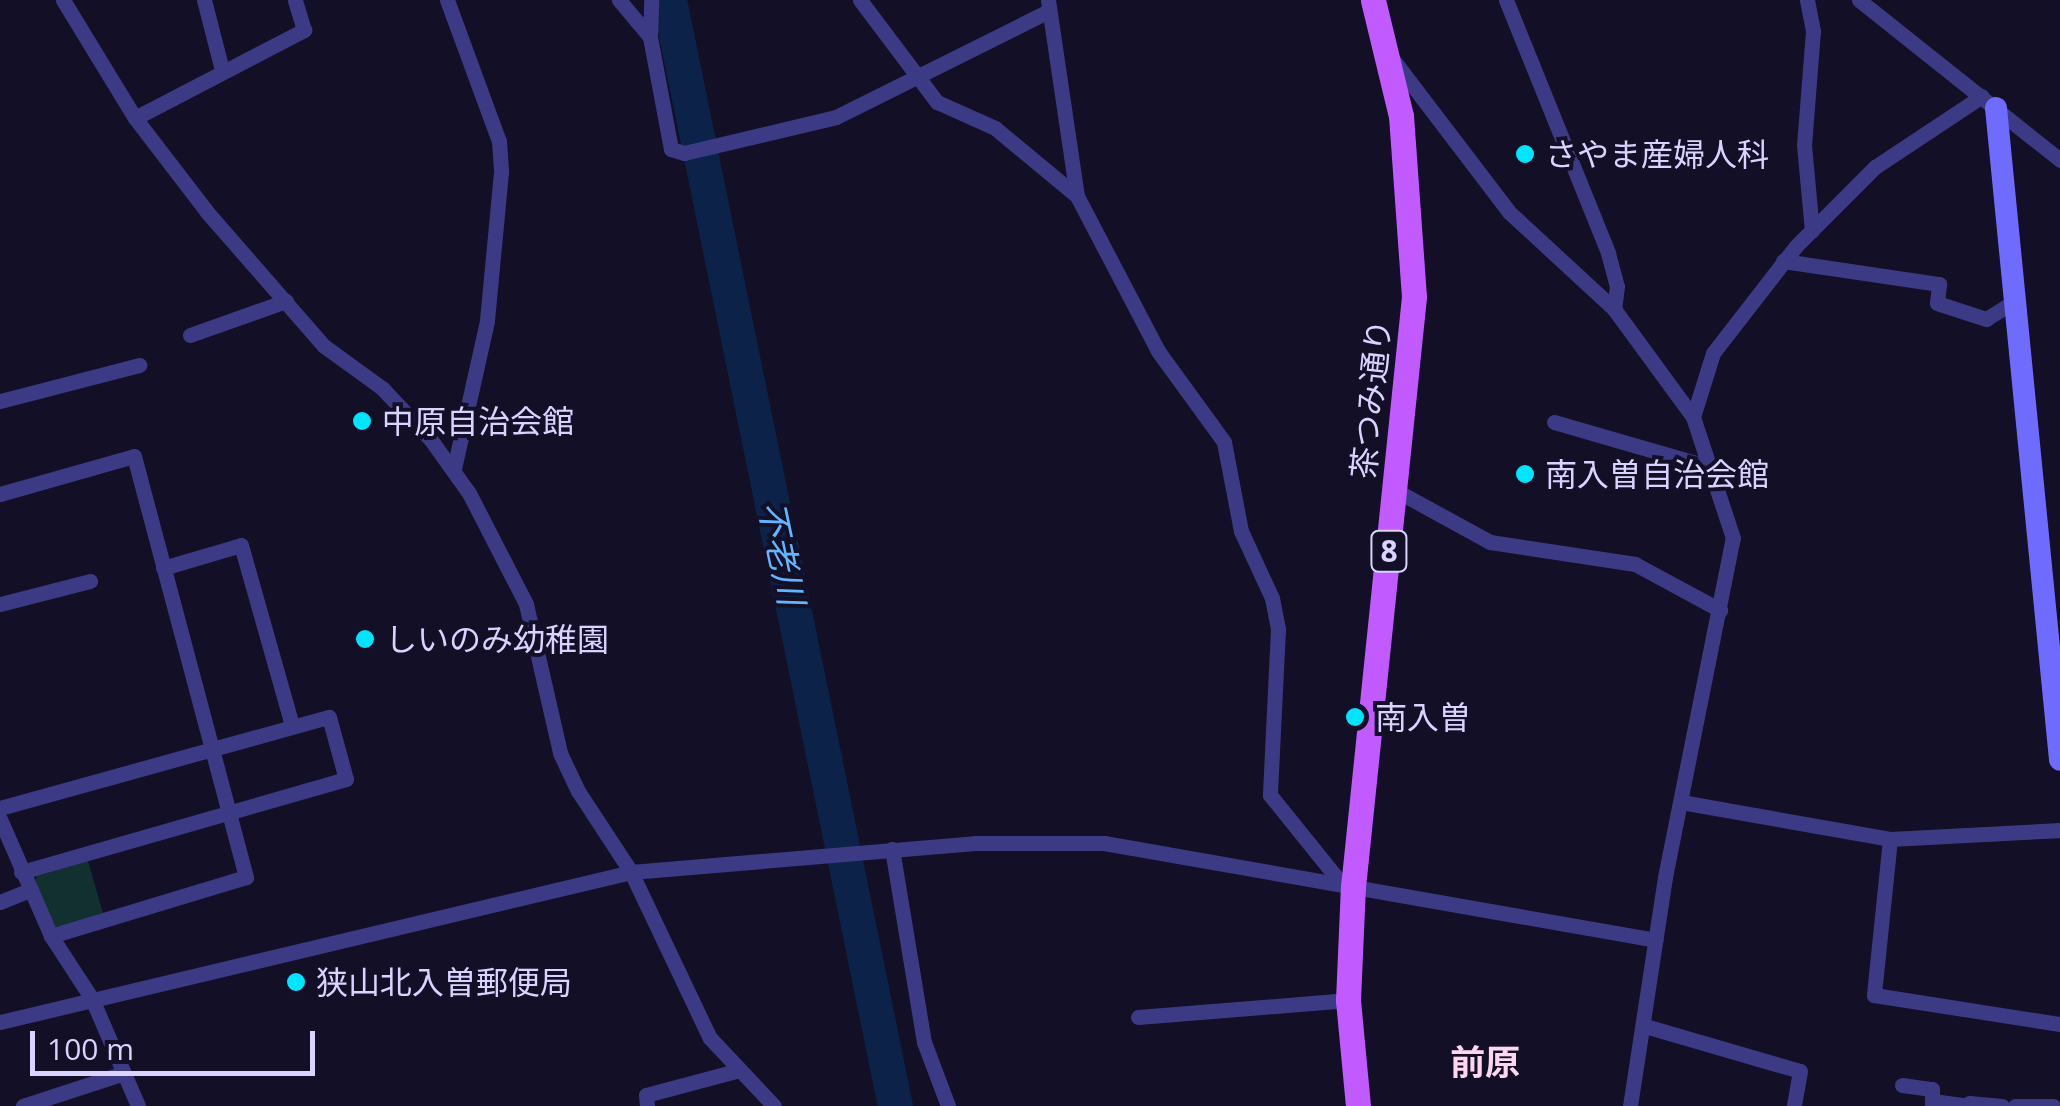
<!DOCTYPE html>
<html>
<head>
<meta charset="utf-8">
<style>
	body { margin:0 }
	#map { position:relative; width:2060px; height:1106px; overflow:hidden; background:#130f26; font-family:"Open Sans","Noto Sans JP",sans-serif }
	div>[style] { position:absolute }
	.green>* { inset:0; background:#12302f }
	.river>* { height:35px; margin:-17.5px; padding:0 17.5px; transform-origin:17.5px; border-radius:17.5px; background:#0c2248 }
	.street>* { height:15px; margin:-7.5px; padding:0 7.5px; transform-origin:7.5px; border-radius:7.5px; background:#3d3a85 }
	.secondary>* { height:22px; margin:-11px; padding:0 11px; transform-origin:11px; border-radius:11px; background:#6f6bff }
	.primary>* { height:25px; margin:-12.5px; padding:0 12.5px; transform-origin:12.5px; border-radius:12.5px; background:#c25bff }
	.dots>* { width:28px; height:28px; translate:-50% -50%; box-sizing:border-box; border:5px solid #130f26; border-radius:50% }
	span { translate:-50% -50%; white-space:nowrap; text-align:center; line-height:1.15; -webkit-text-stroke:8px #130f26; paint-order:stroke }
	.shield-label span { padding:2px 8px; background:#130f26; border:2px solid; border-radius:8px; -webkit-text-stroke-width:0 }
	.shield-label { font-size:30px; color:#d9d4ff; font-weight:700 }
	.poi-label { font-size:32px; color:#d9d4ff }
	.left { translate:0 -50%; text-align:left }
	.street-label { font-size:32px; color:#d9d4ff }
	.water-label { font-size:35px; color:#62b6ff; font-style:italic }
	.neighbourhood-label { font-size:35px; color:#ffd6f0; font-weight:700 }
	.scale { position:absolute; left:30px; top:1031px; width:285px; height:45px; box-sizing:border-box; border:5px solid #d9d4ff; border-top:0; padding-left:12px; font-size:30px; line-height:35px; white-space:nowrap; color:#d9d4ff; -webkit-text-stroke:8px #130f26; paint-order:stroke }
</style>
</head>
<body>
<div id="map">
	<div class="green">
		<i style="clip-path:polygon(88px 861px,103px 913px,56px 928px,34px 883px,37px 876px)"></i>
	</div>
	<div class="river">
		<i style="left:669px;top:0;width:1129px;rotate:78.45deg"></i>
	</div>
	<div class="street">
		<i style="left:63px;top:0;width:138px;rotate:58.6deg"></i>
		<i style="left:135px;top:118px;width:118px;rotate:52.5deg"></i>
		<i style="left:207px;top:212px;width:178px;rotate:48.9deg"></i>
		<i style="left:324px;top:346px;width:72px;rotate:35.9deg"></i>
		<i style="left:382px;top:388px;width:71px;rotate:46.7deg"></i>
		<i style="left:431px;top:440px;width:65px;rotate:54.4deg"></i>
		<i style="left:469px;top:493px;width:125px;rotate:62.8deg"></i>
		<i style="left:526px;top:604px;width:153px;rotate:77.1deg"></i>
		<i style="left:560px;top:753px;width:42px;rotate:64.7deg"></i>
		<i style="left:578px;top:791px;width:97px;rotate:56.8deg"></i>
		<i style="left:631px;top:872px;width:184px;rotate:64.6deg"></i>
		<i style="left:710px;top:1038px;width:93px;rotate:46.7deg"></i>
		<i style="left:204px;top:0;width:72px;rotate:75.6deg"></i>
		<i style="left:447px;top:0;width:150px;rotate:69.8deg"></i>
		<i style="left:499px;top:141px;width:31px;rotate:86deg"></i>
		<i style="left:501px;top:172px;width:150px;rotate:95.4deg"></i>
		<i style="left:487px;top:321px;width:152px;rotate:102.6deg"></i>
		<i style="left:619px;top:0;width:48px;rotate:50deg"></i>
		<i style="left:650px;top:37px;width:114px;rotate:79.4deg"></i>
		<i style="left:671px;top:149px;width:14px;rotate:17deg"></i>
		<i style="left:684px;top:153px;width:156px;rotate:-13.3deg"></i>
		<i style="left:836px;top:117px;width:238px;rotate:-26.5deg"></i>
		<i style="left:860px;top:0;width:128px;rotate:53deg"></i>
		<i style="left:937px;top:102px;width:64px;rotate:24.1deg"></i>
		<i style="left:995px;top:128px;width:107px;rotate:39.7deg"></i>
		<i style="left:1048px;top:0;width:198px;rotate:81.6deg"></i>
		<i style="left:1077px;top:196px;width:175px;rotate:62.4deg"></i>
		<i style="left:1158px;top:351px;width:112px;rotate:54deg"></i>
		<i style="left:1224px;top:442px;width:91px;rotate:79.2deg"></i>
		<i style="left:1241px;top:531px;width:74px;rotate:65.2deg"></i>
		<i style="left:1272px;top:598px;width:32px;rotate:79deg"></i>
		<i style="left:1278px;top:629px;width:166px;rotate:92.8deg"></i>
		<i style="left:1270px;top:795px;width:113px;rotate:51.1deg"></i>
		<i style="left:1506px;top:0;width:273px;rotate:68deg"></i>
		<i style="left:1608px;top:253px;width:34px;rotate:75deg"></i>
		<i style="left:1617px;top:286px;width:23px;rotate:97deg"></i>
		<i style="left:1807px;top:0;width:32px;rotate:79deg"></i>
		<i style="left:1813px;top:31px;width:114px;rotate:94.5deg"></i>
		<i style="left:1804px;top:145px;width:86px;rotate:84.7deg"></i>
		<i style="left:1859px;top:0;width:257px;rotate:38.5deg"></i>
		<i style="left:650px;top:37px;width:37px;rotate:-88deg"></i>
		<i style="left:1391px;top:57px;width:195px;rotate:52.7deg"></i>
		<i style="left:1509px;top:212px;width:143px;rotate:42.7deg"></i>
		<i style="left:1614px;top:309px;width:134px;rotate:53.8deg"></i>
		<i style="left:135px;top:118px;width:191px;rotate:-27.5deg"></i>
		<i style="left:304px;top:30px;width:31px;rotate:-107deg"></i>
		<i style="left:1783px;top:261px;width:158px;rotate:8.4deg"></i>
		<i style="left:1939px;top:284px;width:19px;rotate:96deg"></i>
		<i style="left:1937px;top:303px;width:52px;rotate:18.1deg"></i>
		<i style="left:1986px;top:319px;width:32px;rotate:-32deg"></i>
		<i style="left:190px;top:335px;width:102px;rotate:-19.5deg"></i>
		<i style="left:0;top:401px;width:144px;rotate:-14.5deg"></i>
		<i style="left:1554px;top:422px;width:162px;rotate:16.1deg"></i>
		<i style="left:1395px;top:490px;width:108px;rotate:28.7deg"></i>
		<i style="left:1490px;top:542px;width:147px;rotate:8.6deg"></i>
		<i style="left:1635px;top:564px;width:97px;rotate:28.4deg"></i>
		<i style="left:0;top:494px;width:139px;rotate:-15.8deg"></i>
		<i style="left:134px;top:456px;width:436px;rotate:75.1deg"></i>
		<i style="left:246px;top:877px;width:204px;rotate:163.2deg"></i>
		<i style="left:163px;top:568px;width:81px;rotate:-16.4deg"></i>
		<i style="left:241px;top:545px;width:187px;rotate:74.2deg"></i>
		<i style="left:0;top:604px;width:93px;rotate:-14.3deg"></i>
		<i style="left:1681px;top:802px;width:212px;rotate:10deg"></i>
		<i style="left:1890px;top:839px;width:170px;rotate:-3deg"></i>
		<i style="left:0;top:808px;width:341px;rotate:-15.5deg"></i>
		<i style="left:329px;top:717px;width:64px;rotate:74.7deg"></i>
		<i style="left:346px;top:779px;width:338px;rotate:164deg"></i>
		<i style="left:0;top:819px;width:128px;rotate:66.4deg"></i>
		<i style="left:51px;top:936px;width:75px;rotate:56.9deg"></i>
		<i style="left:92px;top:999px;width:116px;rotate:66.7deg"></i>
		<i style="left:1890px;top:839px;width:157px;rotate:95.9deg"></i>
		<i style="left:1874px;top:995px;width:188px;rotate:8.9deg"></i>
		<i style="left:892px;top:849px;width:196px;rotate:80.6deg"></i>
		<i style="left:924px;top:1042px;width:68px;rotate:69.4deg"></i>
		<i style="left:0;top:902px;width:31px;rotate:-22deg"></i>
		<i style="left:1138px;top:1017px;width:211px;rotate:-4.6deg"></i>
		<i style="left:0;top:1022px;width:649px;rotate:-13.37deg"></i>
		<i style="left:631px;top:872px;width:345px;rotate:-4.8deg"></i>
		<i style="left:975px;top:843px;width:129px"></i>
		<i style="left:1104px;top:843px;width:560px;rotate:9.97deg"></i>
		<i style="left:1645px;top:1026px;width:161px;rotate:16.2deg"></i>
		<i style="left:1800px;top:1071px;width:36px;rotate:100deg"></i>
		<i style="left:1902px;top:1085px;width:30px;rotate:8deg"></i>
		<i style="left:1932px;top:1089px;width:17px;rotate:90deg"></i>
		<i style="left:1933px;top:1101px;width:36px;rotate:8deg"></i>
		<i style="left:1969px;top:1103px;width:33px;rotate:5deg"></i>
		<i style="left:23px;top:1106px;width:103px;rotate:-18.1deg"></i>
		<i style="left:647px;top:1106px;width:11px;rotate:-95deg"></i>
		<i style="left:646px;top:1095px;width:97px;rotate:-14.9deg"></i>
		<i style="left:1630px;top:1106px;width:232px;rotate:-81.3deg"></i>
		<i style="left:1665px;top:877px;width:346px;rotate:-78.7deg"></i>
		<i style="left:1733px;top:538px;width:127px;rotate:-108.3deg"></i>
		<i style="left:1693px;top:417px;width:67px;rotate:-72.6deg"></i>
		<i style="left:1713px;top:353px;width:135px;rotate:-52.2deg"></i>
		<i style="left:1796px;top:246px;width:112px;rotate:-45deg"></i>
		<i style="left:1875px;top:167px;width:128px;rotate:-33.6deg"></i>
		<i style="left:2015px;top:1106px;width:38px"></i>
	</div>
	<div class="secondary">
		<i style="left:1996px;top:108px;width:655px;rotate:84.39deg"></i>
	</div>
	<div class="primary">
		<i style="left:1358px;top:1106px;width:106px;rotate:-95.4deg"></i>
		<i style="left:1348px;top:1000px;width:113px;rotate:-87.5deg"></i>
		<i style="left:1353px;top:887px;width:593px;rotate:-84.1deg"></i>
		<i style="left:1414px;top:297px;width:181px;rotate:-94.1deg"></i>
		<i style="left:1401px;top:116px;width:119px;rotate:-103.6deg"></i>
	</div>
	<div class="dots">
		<i style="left:1525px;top:154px;background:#00e5ff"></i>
		<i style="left:362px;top:421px;background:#00e5ff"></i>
		<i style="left:1525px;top:474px;background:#00e5ff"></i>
		<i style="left:365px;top:639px;background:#00e5ff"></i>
		<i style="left:1355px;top:717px;background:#00e5ff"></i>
		<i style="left:296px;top:982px;background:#00e5ff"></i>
	</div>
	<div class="shield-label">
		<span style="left:1389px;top:551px">8</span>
	</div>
	<div class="poi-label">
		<span class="left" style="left:1545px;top:154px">さやま産婦人科</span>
		<span class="left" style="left:382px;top:421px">中原自治会館</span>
		<span class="left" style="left:1545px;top:474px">南入曽自治会館</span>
		<span class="left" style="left:385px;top:639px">しいのみ幼稚園</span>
		<span class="left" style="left:1375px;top:717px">南入曽</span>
		<span class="left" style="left:316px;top:982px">狭山北入曽郵便局</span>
	</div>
	<div class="street-label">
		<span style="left:1371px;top:399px;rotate:-84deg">茶つみ通り</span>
	</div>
	<div class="water-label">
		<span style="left:782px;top:553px;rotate:78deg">不老川</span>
	</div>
	<div class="neighbourhood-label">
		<span style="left:1485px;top:1062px">前原</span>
	</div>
	<div class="scale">100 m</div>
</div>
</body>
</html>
